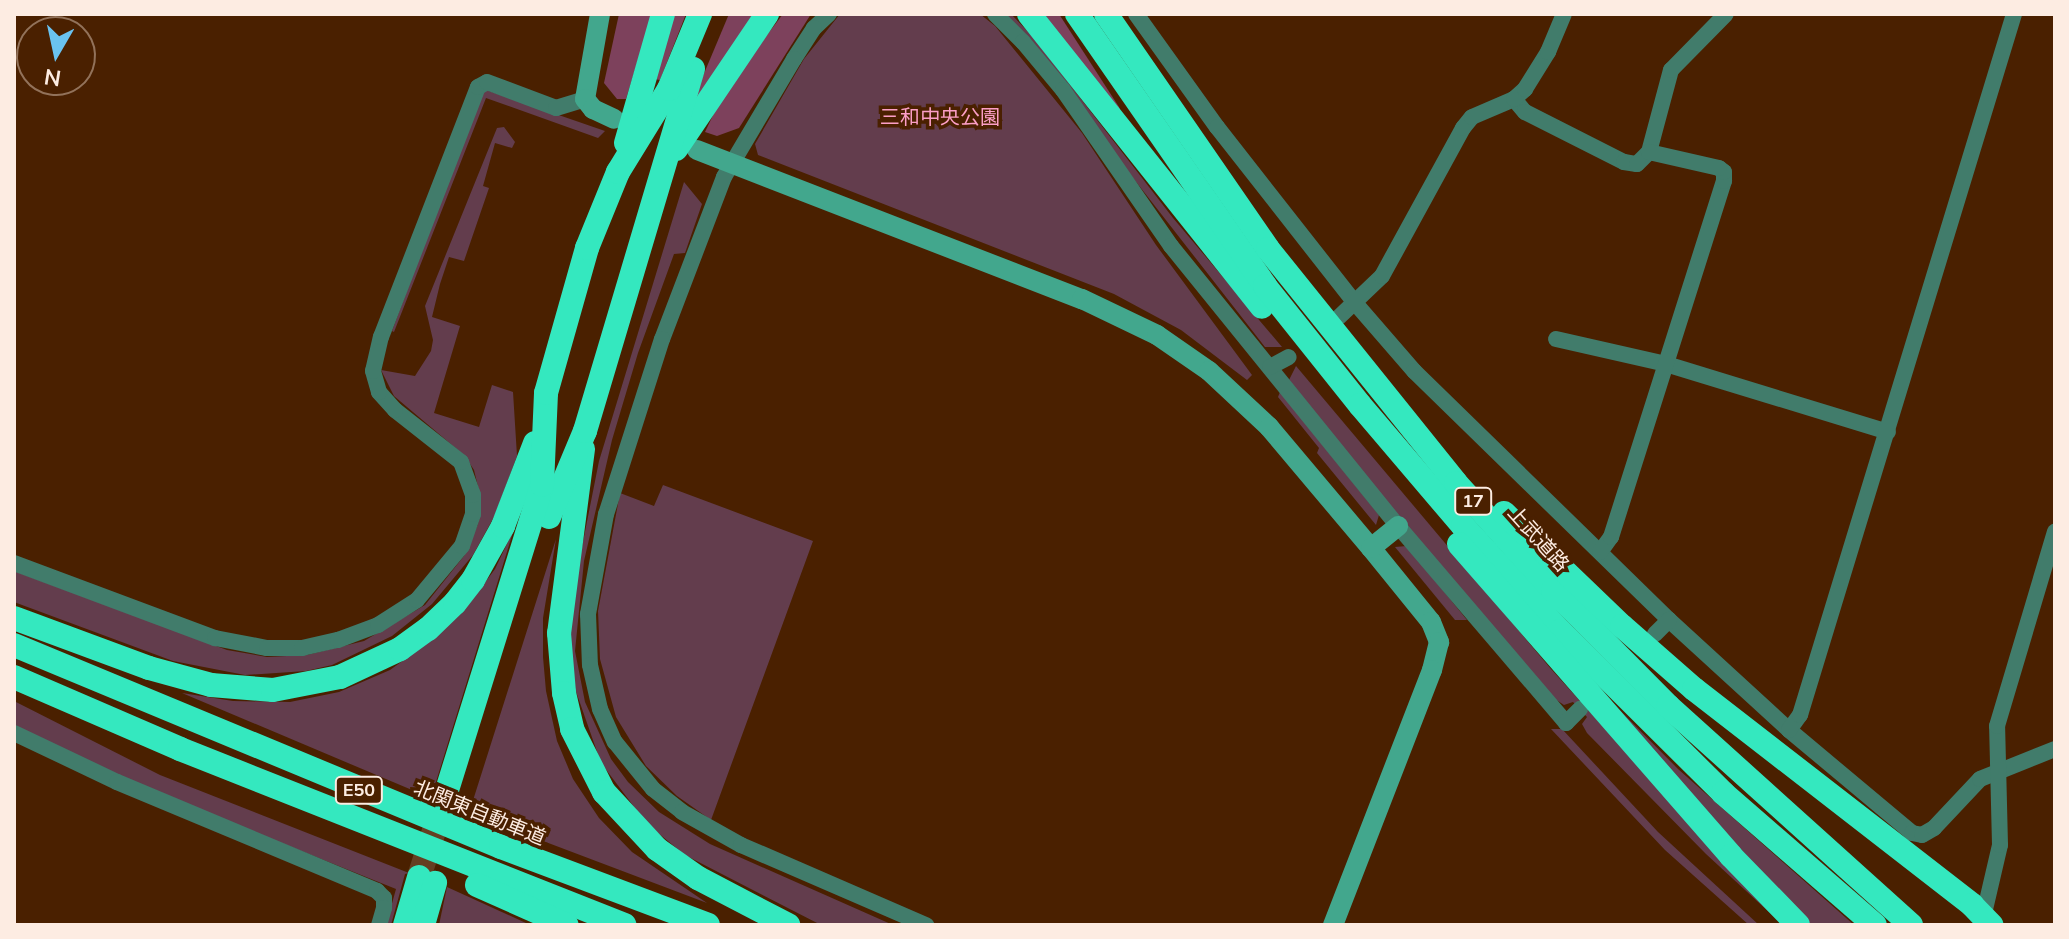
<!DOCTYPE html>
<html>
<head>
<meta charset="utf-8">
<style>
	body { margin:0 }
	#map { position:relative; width:2069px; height:939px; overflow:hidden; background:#4a2000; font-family:Mulish,"Noto Sans JP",sans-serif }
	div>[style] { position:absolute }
	.green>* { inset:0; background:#633d4d }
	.forest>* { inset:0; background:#7d415c }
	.highway-tunnel>* { height:24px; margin-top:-12px; transform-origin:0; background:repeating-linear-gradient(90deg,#653f22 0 24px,transparent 0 36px) }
	.street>* { height:16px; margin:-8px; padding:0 8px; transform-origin:8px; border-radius:8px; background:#417c6b }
	.secondary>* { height:20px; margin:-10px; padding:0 10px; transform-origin:10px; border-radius:10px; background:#42a78d }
	.highway>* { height:24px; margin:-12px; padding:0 12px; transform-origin:12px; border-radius:12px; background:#34e8bf }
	span { translate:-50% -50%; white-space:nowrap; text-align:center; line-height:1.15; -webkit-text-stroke:7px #4a2000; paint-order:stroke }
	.shield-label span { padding:2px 6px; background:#4a2000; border:2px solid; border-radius:6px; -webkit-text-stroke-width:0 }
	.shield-label { font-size:18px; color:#fdece2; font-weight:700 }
	.park-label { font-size:20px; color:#fb9ec6 }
	.street-label { font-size:20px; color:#fdece2 }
	.frame { position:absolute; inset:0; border:16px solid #fdece2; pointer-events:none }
	.north { position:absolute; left:16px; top:16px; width:80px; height:80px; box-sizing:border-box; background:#4a2000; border:2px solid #92725a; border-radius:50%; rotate:189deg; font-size:22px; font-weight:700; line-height:32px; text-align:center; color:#fdece2 }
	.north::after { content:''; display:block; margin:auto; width:28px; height:36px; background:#6ac3f1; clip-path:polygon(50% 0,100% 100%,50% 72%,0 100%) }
</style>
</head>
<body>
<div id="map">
	<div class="green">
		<i style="clip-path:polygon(840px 14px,980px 14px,995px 26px,1082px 133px,1156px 245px,1252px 375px,1247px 380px,1181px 330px,1114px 294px,758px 155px,755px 144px,804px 59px)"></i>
		<i style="clip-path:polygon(1005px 14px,1011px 14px,1033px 37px,1173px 218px,1282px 347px,1265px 347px)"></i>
		<i style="clip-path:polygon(486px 90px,605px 131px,598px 138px,486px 98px,394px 332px,392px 331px,480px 94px)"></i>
		<i style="clip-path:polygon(504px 127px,515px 142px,512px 148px,495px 143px,483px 186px,489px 188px,464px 261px,449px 257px,440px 284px,432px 317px,460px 326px,434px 413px,479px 427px,492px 385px,513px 392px,517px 456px,495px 515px,473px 555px,432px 604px,392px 636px,332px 665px,306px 671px,245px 675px,173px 661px,14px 602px,14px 571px,227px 650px,267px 657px,307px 655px,364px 641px,425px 605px,464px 556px,478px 524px,481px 499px,474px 470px,465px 456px,394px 396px,381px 370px,415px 376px,431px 351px,433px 340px,425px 306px,497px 128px)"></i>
		<i style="clip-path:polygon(684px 182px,702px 204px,685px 253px,674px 254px,638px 353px,612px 440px,584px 561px,575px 651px,585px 702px,611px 759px,628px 782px,659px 812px,710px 844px,893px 925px,821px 925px,685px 855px,647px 824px,601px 763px,573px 683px,569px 646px,578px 567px,599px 461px)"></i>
		<i style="clip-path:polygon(1296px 366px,1551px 669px,1783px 925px,1706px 854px,1587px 733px,1582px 724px,1587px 717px,1573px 702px,1564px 705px,1555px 699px,1398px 516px,1289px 380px)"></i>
		<i style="clip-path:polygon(1280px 392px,1379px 515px,1376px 525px,1317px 453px,1319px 448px,1278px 397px)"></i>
		<i style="clip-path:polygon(663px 485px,813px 541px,711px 820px,677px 796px,646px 766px,616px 717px,600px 659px,598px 611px,620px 493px,654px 506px)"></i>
		<i style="clip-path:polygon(514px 529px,431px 798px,182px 693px,233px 701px,290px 702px,339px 692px,390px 670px,437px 636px,472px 600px,495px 569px)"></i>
		<i style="clip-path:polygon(556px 539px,543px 618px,543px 657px,546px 691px,557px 741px,573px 779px,599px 818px,632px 852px,707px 903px,469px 813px)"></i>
		<i style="clip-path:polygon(1407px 546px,1467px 620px,1455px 620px,1395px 547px)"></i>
		<i style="clip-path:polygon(1588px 678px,1678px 769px,1854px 925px,1808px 925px)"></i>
		<i style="clip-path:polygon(14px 701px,160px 775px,409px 873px,405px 874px,391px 925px,386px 925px,396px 889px,144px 788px,14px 725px)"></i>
		<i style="clip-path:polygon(1551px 729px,1562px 729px,1658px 832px,1759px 925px,1749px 925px,1665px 850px)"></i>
		<i style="clip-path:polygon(447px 887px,526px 923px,530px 925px,439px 925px)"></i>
	</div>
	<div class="forest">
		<i style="clip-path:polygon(619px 14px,652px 14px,626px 99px,617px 99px,604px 83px)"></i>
		<i style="clip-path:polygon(671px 14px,686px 14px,660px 80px,654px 79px)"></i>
		<i style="clip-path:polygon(729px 14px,753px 14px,700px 97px,695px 95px)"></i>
		<i style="clip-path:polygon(783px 14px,811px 14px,739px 128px,717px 136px,705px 132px,725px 90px)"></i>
		<i style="clip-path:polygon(1039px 14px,1059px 14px,1119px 107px,1127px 126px)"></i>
	</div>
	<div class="highway-tunnel">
		<i style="left:419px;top:877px;width:78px;rotate:-72deg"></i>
	</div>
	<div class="street">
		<i style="left:829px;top:14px;width:21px;rotate:137deg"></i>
		<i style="left:814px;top:28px;width:37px;rotate:123deg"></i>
		<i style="left:794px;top:59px;width:137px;rotate:120.7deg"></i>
		<i style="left:724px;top:177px;width:173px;rotate:110.9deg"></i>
		<i style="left:662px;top:339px;width:184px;rotate:107.7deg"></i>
		<i style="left:606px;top:514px;width:102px;rotate:100.2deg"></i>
		<i style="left:588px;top:614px;width:51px;rotate:87.8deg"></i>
		<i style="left:590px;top:665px;width:45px;rotate:77.2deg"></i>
		<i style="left:600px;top:709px;width:36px;rotate:66deg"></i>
		<i style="left:615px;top:742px;width:60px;rotate:51deg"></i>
		<i style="left:653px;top:789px;width:37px;rotate:38deg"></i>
		<i style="left:682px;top:812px;width:68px;rotate:29.2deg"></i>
		<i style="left:741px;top:845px;width:202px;rotate:23.4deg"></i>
		<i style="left:995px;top:14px;width:40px;rotate:45deg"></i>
		<i style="left:1023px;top:42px;width:62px;rotate:50.2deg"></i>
		<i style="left:1063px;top:90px;width:190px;rotate:55.3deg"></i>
		<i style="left:1171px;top:246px;width:360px;rotate:51deg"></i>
		<i style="left:1398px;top:526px;width:259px;rotate:49.5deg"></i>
		<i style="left:1566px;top:723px;width:20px;rotate:-45deg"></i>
		<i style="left:1136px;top:14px;width:139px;rotate:54.4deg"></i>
		<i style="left:1217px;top:127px;width:225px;rotate:51.9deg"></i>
		<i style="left:1356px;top:304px;width:89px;rotate:49.1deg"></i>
		<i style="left:1414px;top:371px;width:356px;rotate:44.3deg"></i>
		<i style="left:1669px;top:620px;width:163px;rotate:42.5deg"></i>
		<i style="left:1789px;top:730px;width:160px;rotate:39.9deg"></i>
		<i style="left:1912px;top:833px;width:10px;rotate:11deg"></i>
		<i style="left:1922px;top:835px;width:14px;rotate:-30deg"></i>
		<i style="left:1934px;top:828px;width:67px;rotate:-46.8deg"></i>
		<i style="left:1980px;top:779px;width:81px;rotate:-21.8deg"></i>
		<i style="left:1514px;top:99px;width:17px;rotate:50deg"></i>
		<i style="left:1525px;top:112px;width:111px;rotate:26.8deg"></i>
		<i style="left:1624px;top:162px;width:13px;rotate:9deg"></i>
		<i style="left:1637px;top:164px;width:17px;rotate:-45deg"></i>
		<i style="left:1649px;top:152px;width:85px;rotate:-75deg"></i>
		<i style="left:1671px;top:70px;width:78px;rotate:-45.5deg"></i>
		<i style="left:1339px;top:317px;width:59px;rotate:-43.6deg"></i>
		<i style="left:1382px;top:276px;width:169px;rotate:-61.3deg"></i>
		<i style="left:1463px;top:128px;width:14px;rotate:-51deg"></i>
		<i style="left:1472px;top:117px;width:46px;rotate:-23.2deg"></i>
		<i style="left:1514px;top:99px;width:15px;rotate:-42deg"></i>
		<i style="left:1525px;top:89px;width:44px;rotate:-58.1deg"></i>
		<i style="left:1548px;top:52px;width:41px;rotate:-67.2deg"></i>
		<i style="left:1556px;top:339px;width:113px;rotate:12.8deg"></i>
		<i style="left:1666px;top:364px;width:232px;rotate:17deg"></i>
		<i style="left:1270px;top:367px;width:21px;rotate:-28deg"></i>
		<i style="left:1600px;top:552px;width:19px;rotate:-54deg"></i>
		<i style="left:1611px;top:537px;width:374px;rotate:-72.4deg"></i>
		<i style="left:1724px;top:181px;width:9px;rotate:-90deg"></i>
		<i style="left:1724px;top:172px;width:6px;rotate:-141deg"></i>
		<i style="left:1719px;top:168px;width:72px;rotate:-167.1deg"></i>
		<i style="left:14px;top:563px;width:215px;rotate:20.5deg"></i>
		<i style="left:215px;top:638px;width:53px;rotate:10.9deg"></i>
		<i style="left:267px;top:648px;width:35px"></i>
		<i style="left:302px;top:648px;width:37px;rotate:-13deg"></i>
		<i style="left:338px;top:640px;width:43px;rotate:-20.6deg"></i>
		<i style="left:378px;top:625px;width:46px;rotate:-32.7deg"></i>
		<i style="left:417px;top:600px;width:70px;rotate:-50.2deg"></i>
		<i style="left:462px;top:546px;width:34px;rotate:-71deg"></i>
		<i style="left:473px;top:514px;width:19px;rotate:-90deg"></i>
		<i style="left:473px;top:495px;width:35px;rotate:-110deg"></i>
		<i style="left:461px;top:462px;width:84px;rotate:-141.8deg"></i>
		<i style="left:395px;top:410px;width:24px;rotate:-132deg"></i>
		<i style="left:379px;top:392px;width:22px;rotate:-106deg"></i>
		<i style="left:373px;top:371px;width:35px;rotate:-77deg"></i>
		<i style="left:381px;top:337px;width:268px;rotate:-68.8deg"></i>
		<i style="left:478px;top:87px;width:10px;rotate:-29deg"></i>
		<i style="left:487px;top:82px;width:74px;rotate:20.6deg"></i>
		<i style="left:556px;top:108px;width:30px;rotate:-17deg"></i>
		<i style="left:1655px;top:634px;width:20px;rotate:-45deg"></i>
		<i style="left:1789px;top:730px;width:19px;rotate:-54deg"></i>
		<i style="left:1800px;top:715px;width:733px;rotate:-73.02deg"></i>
		<i style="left:14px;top:733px;width:114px;rotate:25.4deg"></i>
		<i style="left:117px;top:782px;width:282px;rotate:22.7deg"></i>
		<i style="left:377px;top:891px;width:10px;rotate:45deg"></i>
		<i style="left:384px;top:898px;width:10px;rotate:90deg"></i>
		<i style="left:384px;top:908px;width:18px;rotate:106deg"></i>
		<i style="left:1983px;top:918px;width:75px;rotate:-76.9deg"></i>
		<i style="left:2000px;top:845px;width:119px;rotate:-91.4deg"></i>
		<i style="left:1997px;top:726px;width:203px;rotate:-73.4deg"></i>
	</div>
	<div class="secondary">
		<i style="left:600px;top:14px;width:86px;rotate:100deg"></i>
		<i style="left:585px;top:99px;width:13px;rotate:51deg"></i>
		<i style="left:593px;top:109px;width:23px;rotate:25deg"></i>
		<i style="left:697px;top:150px;width:413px;rotate:21.2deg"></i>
		<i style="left:1082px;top:299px;width:83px;rotate:25.6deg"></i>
		<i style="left:1157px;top:335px;width:63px;rotate:34.7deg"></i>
		<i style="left:1209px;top:371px;width:82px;rotate:43deg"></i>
		<i style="left:1269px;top:427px;width:158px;rotate:49.9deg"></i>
		<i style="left:1371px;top:548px;width:95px;rotate:51deg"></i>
		<i style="left:1431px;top:622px;width:22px;rotate:68deg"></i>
		<i style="left:1439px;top:642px;width:29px;rotate:104deg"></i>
		<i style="left:1432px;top:670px;width:274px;rotate:111.2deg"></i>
		<i style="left:1371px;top:548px;width:35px;rotate:-39deg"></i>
	</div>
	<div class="highway">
		<i style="left:1029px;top:14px;width:374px;rotate:51.5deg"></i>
		<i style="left:1077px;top:14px;width:331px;rotate:55.3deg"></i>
		<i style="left:1265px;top:286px;width:152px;rotate:51.4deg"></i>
		<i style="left:1360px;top:405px;width:159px;rotate:49.6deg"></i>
		<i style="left:1463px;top:526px;width:143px;rotate:47.3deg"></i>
		<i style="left:1560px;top:631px;width:230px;rotate:44.8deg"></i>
		<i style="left:1723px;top:793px;width:201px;rotate:41deg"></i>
		<i style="left:1106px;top:14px;width:285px;rotate:55.4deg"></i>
		<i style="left:1268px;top:249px;width:300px;rotate:51.2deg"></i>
		<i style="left:1456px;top:483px;width:144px;rotate:47.8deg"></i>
		<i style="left:1553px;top:590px;width:163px;rotate:45.2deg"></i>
		<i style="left:1668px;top:706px;width:327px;rotate:42deg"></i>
		<i style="left:626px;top:143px;width:134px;rotate:-74deg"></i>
		<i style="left:676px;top:149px;width:163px;rotate:-56deg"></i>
		<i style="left:583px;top:449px;width:186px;rotate:97.4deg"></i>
		<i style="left:559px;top:633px;width:60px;rotate:85.2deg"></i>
		<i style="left:564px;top:693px;width:37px;rotate:77deg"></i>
		<i style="left:572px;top:729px;width:71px;rotate:63.1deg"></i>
		<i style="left:604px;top:792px;width:78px;rotate:47.1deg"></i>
		<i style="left:657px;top:849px;width:50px;rotate:35.3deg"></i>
		<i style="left:698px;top:878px;width:102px;rotate:27.6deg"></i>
		<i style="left:1504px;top:513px;width:163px;rotate:43.8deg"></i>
		<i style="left:1622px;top:626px;width:96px;rotate:41.2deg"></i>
		<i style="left:1694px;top:689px;width:352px;rotate:37.8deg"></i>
		<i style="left:1972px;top:905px;width:28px;rotate:46deg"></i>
		<i style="left:549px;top:517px;width:93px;rotate:-67.3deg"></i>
		<i style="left:585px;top:431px;width:378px;rotate:-73.4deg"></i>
		<i style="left:1459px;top:544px;width:414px;rotate:48.9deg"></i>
		<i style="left:1731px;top:856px;width:96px;rotate:45.8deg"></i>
		<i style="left:14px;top:618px;width:144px;rotate:20.3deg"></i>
		<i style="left:149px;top:668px;width:64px;rotate:15.3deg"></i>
		<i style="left:211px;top:685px;width:62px;rotate:4.6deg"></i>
		<i style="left:273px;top:690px;width:68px;rotate:-11deg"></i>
		<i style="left:340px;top:677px;width:66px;rotate:-25deg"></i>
		<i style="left:400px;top:649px;width:34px;rotate:-36deg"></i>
		<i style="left:428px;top:629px;width:37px;rotate:-44deg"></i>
		<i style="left:455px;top:603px;width:29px;rotate:-52deg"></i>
		<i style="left:473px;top:580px;width:62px;rotate:-60.9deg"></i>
		<i style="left:503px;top:526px;width:89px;rotate:-68.9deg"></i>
		<i style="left:14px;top:645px;width:527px;rotate:22.53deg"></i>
		<i style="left:501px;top:847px;width:221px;rotate:20.6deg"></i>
		<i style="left:14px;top:677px;width:181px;rotate:23.4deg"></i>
		<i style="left:180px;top:749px;width:478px;rotate:21.6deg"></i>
		<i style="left:443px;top:803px;width:333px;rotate:-72.7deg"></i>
		<i style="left:542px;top:485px;width:92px;rotate:-87.5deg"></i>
		<i style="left:546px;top:393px;width:151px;rotate:-74.2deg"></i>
		<i style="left:587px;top:248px;width:82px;rotate:-67.8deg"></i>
		<i style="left:618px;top:172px;width:97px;rotate:-58.4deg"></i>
		<i style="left:669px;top:89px;width:81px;rotate:-67.5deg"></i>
		<i style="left:477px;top:885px;width:98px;rotate:24deg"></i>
		<i style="left:405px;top:925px;width:50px;rotate:-73.7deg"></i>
		<i style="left:423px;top:925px;width:44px;rotate:-74.1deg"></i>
	</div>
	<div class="shield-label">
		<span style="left:1473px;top:501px">17</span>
		<span style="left:359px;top:790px">E50</span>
	</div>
	<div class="park-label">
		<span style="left:940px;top:116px">三和中央公園</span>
	</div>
	<div class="street-label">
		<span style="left:1539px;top:538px;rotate:48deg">上武道路</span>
		<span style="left:480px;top:812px;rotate:22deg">北関東自動車道</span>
	</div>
	<div class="frame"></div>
	<div class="north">N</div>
</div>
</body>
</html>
